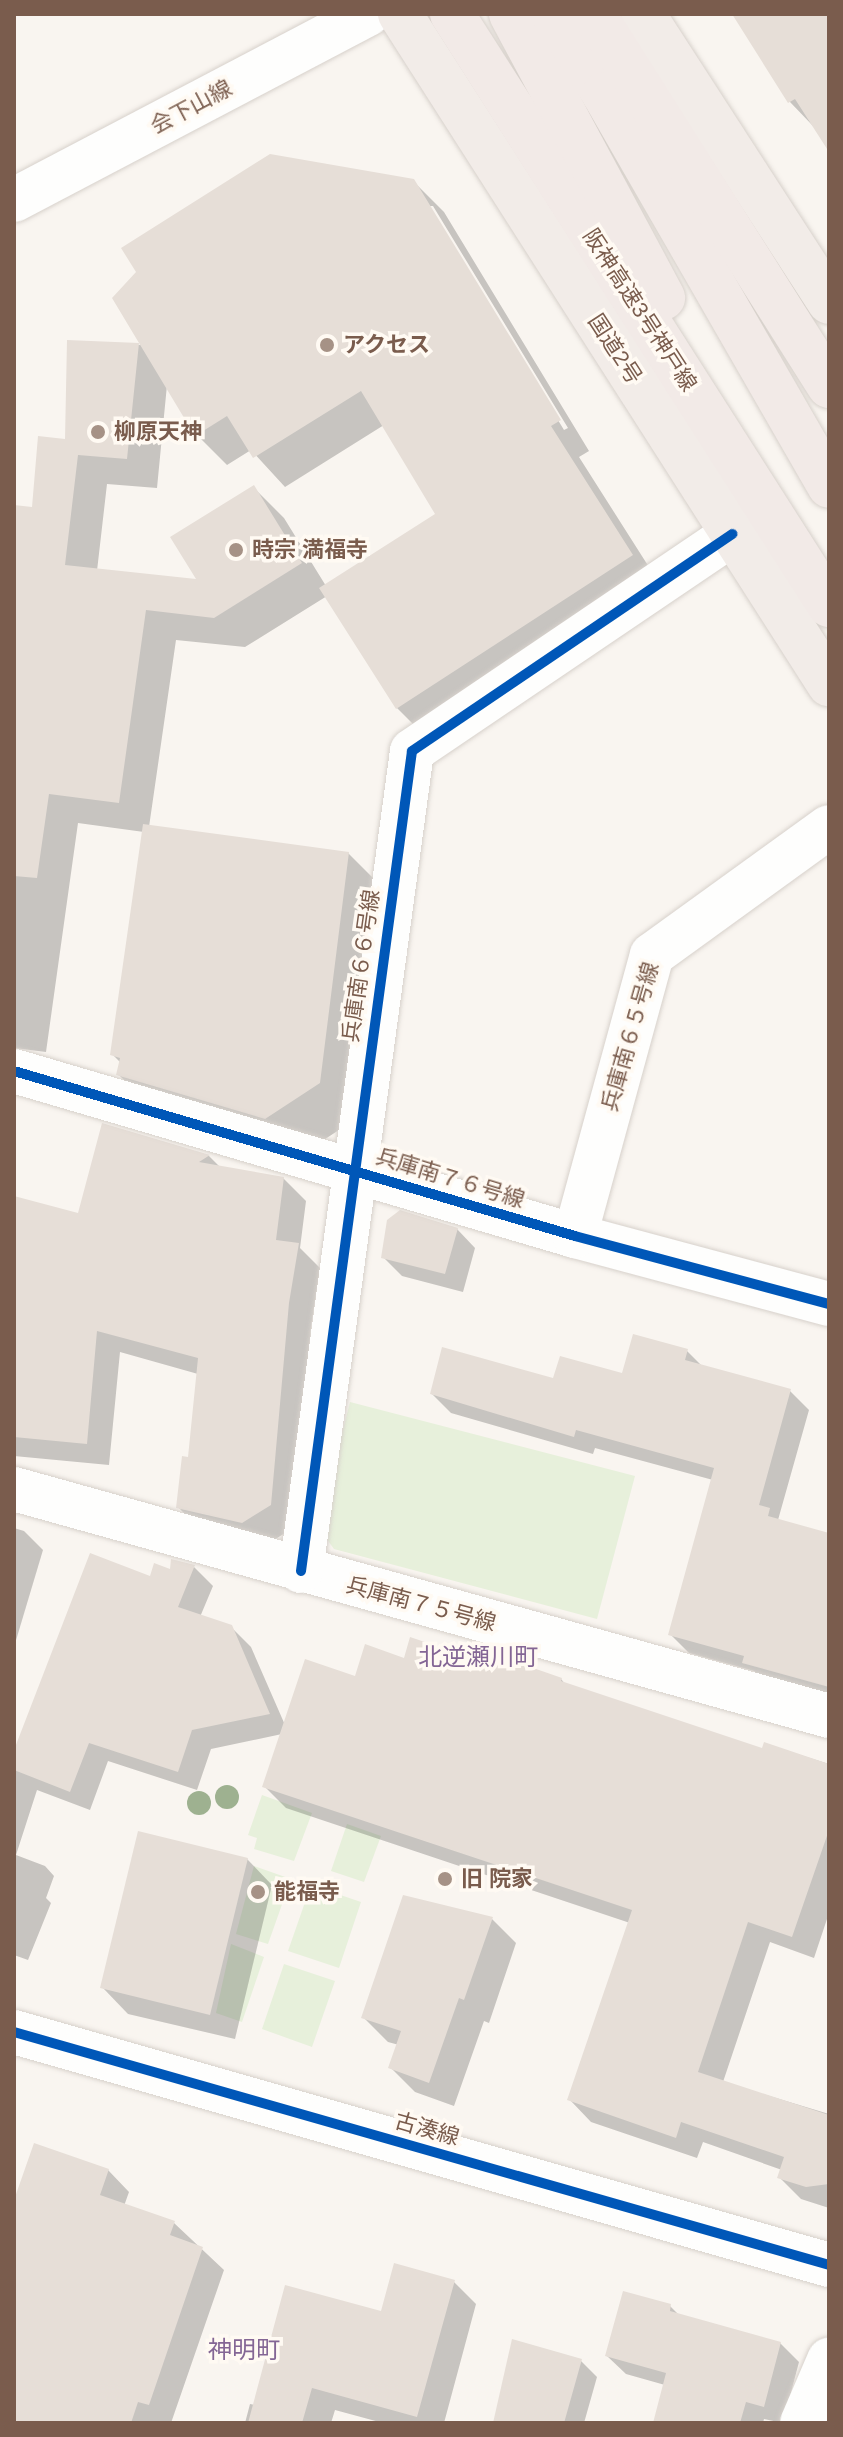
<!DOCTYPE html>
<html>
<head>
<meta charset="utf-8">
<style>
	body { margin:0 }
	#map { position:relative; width:843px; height:2437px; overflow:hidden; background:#f9f5f0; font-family:Arial,"Noto Sans JP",sans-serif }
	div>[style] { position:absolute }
	.green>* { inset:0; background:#e7f0db }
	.shadow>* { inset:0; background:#0003 }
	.building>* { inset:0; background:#e6ded7 }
	.roads { filter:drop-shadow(0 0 2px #d7d1cb) drop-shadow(0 0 2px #d7d1cb) }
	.minor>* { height:44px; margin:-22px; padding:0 22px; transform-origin:22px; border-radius:22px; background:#fefefd }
	.tertiary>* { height:44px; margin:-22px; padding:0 22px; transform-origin:22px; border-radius:22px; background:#fefefd }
	.trunk>* { height:44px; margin:-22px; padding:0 22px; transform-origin:22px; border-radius:22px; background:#f2ece8 }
	.motorway>* { height:44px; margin:-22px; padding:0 22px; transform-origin:22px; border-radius:22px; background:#f2eae7 }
	.cycleway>* { height:10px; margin:-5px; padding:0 5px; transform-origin:5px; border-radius:5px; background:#0057b8 }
	.trees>* { width:24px; height:24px; margin:-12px; border-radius:50%; background:#9eb190 }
	.dots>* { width:22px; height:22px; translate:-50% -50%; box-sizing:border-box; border:4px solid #fffaf3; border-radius:50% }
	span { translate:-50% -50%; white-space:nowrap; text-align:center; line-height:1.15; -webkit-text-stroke:7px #fffaf3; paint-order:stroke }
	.street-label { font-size:22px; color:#7a5c4d }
	.poi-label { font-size:22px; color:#7a5c4d; font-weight:700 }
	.left { translate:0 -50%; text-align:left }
	.neighbourhood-label { font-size:24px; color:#846695 }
	.frame { position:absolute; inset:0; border:16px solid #7a5c4d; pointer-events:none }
</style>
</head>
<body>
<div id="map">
	<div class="green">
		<i style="clip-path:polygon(350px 1402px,635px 1476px,597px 1619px,334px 1549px,318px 1527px)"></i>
		<i style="clip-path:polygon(262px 1795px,312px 1813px,294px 1861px,254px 1849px,257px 1838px,248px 1835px)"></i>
		<i style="clip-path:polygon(347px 1824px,381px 1836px,364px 1882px,331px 1871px)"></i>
		<i style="clip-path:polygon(254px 1866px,291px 1879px,268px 1944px,236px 1934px)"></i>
		<i style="clip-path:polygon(311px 1885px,361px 1902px,339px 1968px,288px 1951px)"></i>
		<i style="clip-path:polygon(231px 1944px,264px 1957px,242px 2022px,216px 2013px)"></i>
		<i style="clip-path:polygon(284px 1964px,335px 1981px,312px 2047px,262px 2029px)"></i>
	</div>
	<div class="shadow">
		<i style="clip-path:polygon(739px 14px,829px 14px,829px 148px,814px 127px,790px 102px)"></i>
		<i style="clip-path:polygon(evenodd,413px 181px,444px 212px,589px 451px,579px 457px,661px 586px,427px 738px,397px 708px,327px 596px,245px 647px,176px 640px,149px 827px,348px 853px,385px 890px,356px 1119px,302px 1154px,154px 1110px,118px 1074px,121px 1063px,112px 1054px,144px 832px,78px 823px,46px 1052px,14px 1048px,14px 507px,34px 509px,67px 441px,69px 342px,142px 345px,413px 181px,428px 206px,433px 206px,568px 428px,564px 430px,428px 206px,413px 181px,167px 385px,197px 435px,227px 465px,251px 450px,285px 487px,384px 425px,438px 514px,326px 586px,284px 518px,254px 488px,200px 582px,97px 571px,107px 484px,157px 488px,167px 385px)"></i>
		<i style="clip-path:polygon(104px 1126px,209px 1156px,220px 1167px,283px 1178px,306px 1201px,300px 1248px,320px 1268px,311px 1327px,293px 1528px,266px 1545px,201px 1531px,179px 1508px,190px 1459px,198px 1374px,120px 1352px,109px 1465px,14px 1456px,14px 1198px,79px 1216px)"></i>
		<i style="clip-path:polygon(457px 1229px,475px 1248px,463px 1292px,402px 1276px,383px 1257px)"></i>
		<i style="clip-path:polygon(687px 1351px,703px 1367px,790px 1391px,809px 1410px,778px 1520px,829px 1535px,829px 1699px,764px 1681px,754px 1671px,689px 1653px,670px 1634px,713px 1480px,595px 1448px,593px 1454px,451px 1413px,432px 1394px,623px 1376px)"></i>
		<i style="clip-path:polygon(14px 1528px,24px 1531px,43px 1550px,14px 1647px)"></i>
		<i style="clip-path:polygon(194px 1567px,213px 1586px,200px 1617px,231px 1627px,251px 1647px,285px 1725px,356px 1679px,405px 1660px,497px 1668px,561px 1679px,566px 1685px,763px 1750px,765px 1744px,829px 1764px,829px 1913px,814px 1958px,770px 1942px,723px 2082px,829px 2114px,829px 2208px,801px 2199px,779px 2177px,782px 2170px,703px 2142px,697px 2158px,591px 2122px,570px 2100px,630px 1923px,286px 1808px,264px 1786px,282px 1734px,211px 1749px,197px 1790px,108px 1761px,90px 1810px,37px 1790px,16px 1855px,45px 1866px,54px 1876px,46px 1898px,51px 1903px,28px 1960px,14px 1955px,14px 1755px,151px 1579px)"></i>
		<i style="clip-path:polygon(247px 1859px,272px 1885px,235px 2039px,128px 2014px,103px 1988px)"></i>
		<i style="clip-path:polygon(492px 1919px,516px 1943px,489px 2023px,484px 2021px,454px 2106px,415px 2092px,391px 2068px,399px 2045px,388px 2042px,363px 2017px)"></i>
		<i style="clip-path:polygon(108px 2170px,129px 2192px,124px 2206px,174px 2223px,224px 2270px,171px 2423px,14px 2423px,14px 2207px)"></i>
		<i style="clip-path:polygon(453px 2281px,476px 2304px,444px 2423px,383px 2423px,335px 2410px,331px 2423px,245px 2423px,250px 2404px,255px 2405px,383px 2313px)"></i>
		<i style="clip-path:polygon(670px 2306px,680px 2316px,780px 2343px,799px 2362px,783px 2423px,764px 2419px,763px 2423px,655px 2423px,665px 2385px,626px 2374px,607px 2356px)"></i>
		<i style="clip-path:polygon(581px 2361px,597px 2377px,584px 2423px,495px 2423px)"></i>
	</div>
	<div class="building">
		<i style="clip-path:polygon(732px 14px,829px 14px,829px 152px,795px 99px,788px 103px)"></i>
		<i style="clip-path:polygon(270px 154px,414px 179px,561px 420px,551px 426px,633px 555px,396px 709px,319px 588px,435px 514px,361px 391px,253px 458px,227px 416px,195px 436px,139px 343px,127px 459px,78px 455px,65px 565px,196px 579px,170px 537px,254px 485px,302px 563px,214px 618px,146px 610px,119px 803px,49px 794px,37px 878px,14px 876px,14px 505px,32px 507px,38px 436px,65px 439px,67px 340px,139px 343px,112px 298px,136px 272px,121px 248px)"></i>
		<i style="clip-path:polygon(143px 824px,349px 852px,320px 1083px,265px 1119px,116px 1075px,120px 1058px,110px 1055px)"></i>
		<i style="clip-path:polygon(102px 1123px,210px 1155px,199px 1162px,284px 1177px,276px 1240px,299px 1243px,289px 1303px,271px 1505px,242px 1523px,176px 1508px,182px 1456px,188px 1457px,198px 1358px,97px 1331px,87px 1444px,14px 1437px,14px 1196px,78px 1213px)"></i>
		<i style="clip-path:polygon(400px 1210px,458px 1228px,445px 1274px,381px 1258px,387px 1220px)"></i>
		<i style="clip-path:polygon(633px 1334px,688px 1349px,685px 1360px,791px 1389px,759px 1505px,770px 1508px,768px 1516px,829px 1533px,829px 1687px,742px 1663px,744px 1656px,668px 1635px,714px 1468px,576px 1430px,574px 1437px,430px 1394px,442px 1347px,553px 1378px,560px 1356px,622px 1373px)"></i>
		<i style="clip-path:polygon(90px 1553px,150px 1576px,154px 1563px,170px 1569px,171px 1559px,195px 1565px,178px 1607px,232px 1625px,270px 1714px,192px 1730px,178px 1772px,89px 1743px,70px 1792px,14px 1770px,14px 1750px)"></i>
		<i style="clip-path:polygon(410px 1637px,496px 1666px,499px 1656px,562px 1678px,561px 1681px,762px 1748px,764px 1742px,829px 1764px,829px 1830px,792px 1937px,748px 1922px,698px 2072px,829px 2115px,829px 2184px,806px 2187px,777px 2178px,784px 2157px,681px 2122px,676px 2138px,567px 2100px,632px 1910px,262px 1787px,305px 1659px,355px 1676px,365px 1644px,404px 1658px)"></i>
		<i style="clip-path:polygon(138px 1831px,248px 1858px,210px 2015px,100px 1988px)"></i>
		<i style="clip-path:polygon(403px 1895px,493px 1917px,464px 2000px,459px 1998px,429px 2083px,388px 2068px,401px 2031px,361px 2018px)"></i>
		<i style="clip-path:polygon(34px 2143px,109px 2169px,100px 2195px,175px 2221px,170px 2235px,203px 2247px,149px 2405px,138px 2402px,131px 2423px,14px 2423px,14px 2200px)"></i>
		<i style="clip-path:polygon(394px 2263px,455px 2280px,417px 2417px,312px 2388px,302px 2423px,248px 2423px,285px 2285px,381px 2311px)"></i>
		<i style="clip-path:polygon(623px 2291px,671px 2304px,670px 2311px,781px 2342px,764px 2407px,746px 2402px,740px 2423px,653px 2423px,666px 2373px,605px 2356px)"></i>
		<i style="clip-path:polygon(512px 2339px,582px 2359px,564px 2423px,493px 2423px)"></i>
	</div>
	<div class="roads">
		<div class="minor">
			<i style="left:14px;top:1071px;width:585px;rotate:16.39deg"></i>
			<i style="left:575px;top:1236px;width:263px;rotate:15deg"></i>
			<i style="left:575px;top:1236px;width:291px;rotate:-74.7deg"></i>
			<i style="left:652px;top:955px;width:218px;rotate:-35.9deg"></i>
			<i style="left:14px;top:1489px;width:846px;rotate:15.56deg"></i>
			<i style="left:301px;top:1571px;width:827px;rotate:-82.29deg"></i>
			<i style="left:412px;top:751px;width:387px;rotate:-34.1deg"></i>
		</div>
		<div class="tertiary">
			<i style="left:14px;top:200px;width:400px;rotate:-27.7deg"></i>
			<i style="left:14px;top:2032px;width:848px;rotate:15.95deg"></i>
			<i style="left:802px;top:2423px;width:69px;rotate:-66.8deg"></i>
		</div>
		<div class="trunk">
			<i style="left:400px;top:14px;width:796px;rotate:57.37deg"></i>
			<i style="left:643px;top:14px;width:343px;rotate:57.1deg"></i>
		</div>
		<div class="motorway">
			<i style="left:452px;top:14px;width:701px;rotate:57.47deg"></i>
			<i style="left:511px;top:14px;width:322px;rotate:61.8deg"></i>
			<i style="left:553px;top:14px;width:95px;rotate:57.5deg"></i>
			<i style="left:604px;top:94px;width:452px;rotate:60.1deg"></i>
			<i style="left:594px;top:14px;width:440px;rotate:57.7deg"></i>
		</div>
	</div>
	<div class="cycleway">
		<i style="left:14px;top:1071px;width:585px;rotate:16.39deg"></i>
		<i style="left:575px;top:1236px;width:263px;rotate:15deg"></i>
		<i style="left:301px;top:1571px;width:827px;rotate:-82.29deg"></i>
		<i style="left:412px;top:751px;width:387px;rotate:-34.1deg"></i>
		<i style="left:14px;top:2032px;width:848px;rotate:15.95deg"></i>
	</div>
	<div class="trees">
		<i style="left:227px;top:1797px"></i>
		<i style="left:199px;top:1803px"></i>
	</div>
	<div class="dots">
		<i style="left:327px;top:345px;background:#a69286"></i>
		<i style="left:98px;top:432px;background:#a69286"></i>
		<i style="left:236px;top:550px;background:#a69286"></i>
		<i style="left:445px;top:1879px;background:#a69286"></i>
		<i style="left:258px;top:1892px;background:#a69286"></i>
	</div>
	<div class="street-label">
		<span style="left:191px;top:107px;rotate:-28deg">会下山線</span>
		<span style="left:640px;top:310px;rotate:57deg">阪神高速3号神戸線</span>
		<span style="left:615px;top:349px;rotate:57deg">国道2号</span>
		<span style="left:361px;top:966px;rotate:-82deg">兵庫南６６号線</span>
		<span style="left:630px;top:1037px;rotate:-74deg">兵庫南６５号線</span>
		<span style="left:450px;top:1178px;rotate:17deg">兵庫南７６号線</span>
		<span style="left:421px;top:1604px;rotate:15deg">兵庫南７５号線</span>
		<span style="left:427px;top:2129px;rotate:16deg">古湊線</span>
	</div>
	<div class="poi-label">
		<span class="left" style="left:343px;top:345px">アクセス</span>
		<span class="left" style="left:114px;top:432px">柳原天神</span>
		<span class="left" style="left:252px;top:550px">時宗 満福寺</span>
		<span class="left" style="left:461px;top:1879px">旧 院家</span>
		<span class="left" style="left:274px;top:1892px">能福寺</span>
	</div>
	<div class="neighbourhood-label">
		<span style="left:478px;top:1657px">北逆瀬川町</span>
		<span style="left:244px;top:2350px">神明町</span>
	</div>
	<div class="frame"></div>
</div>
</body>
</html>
